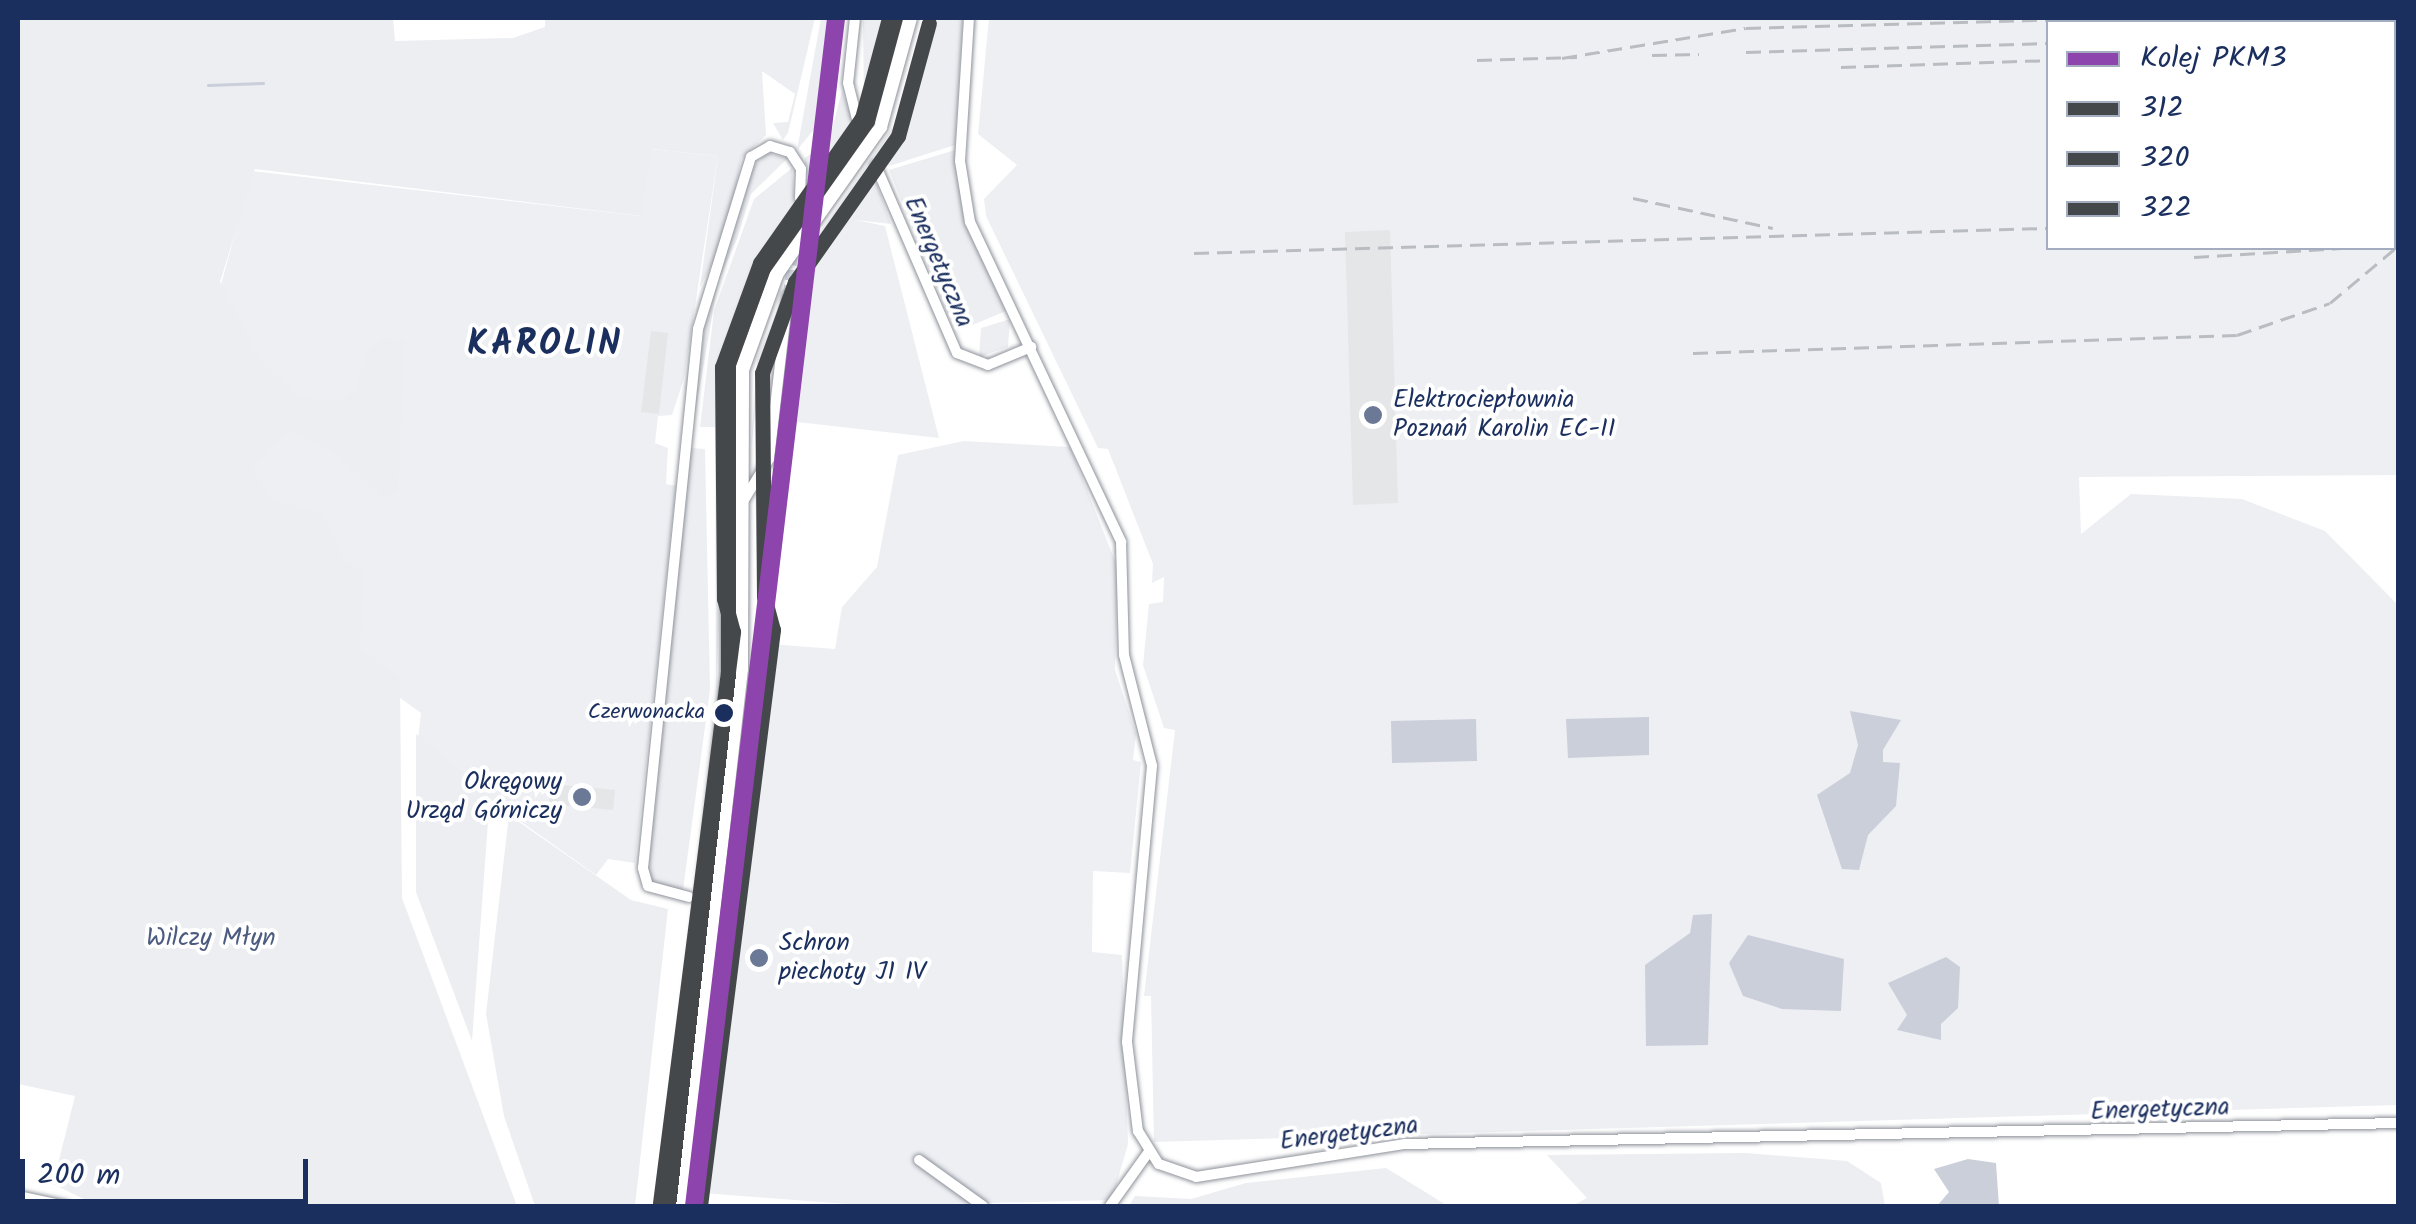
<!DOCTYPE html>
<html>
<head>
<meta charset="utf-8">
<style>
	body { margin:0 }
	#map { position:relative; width:2416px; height:1224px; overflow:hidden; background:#fff; font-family:Kalam,sans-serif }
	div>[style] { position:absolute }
	.built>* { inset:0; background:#edeff3 }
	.green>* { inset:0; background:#edeef2 }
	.water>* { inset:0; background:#cbcfda }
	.stream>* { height:2.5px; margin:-1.25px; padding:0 1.25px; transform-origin:1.25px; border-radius:1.25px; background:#cbcfda }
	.building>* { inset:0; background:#e5e6e8 }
	.street-tunnel>* { height:10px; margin-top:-5px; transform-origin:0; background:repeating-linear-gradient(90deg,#d1d5df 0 10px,transparent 0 15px) }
	.roads { filter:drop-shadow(0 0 2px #8e929a) drop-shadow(0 0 2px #8e929a) }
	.street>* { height:10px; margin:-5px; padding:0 5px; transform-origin:5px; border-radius:5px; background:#fff }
	.secondary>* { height:14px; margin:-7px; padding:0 7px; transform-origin:7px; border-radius:7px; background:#fff }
	.rail>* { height:2.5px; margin-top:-1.25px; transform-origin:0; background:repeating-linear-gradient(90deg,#b9bcc1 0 15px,transparent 0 23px) }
	.bus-1>* { height:15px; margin:-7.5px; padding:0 7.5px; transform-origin:7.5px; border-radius:7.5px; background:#45484a }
	.bus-2>* { height:15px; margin:-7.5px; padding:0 7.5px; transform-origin:7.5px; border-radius:7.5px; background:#45484a }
	.bus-3>* { height:15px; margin:-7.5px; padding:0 7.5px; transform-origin:7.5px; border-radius:7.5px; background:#45484a }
	.rail-1>* { height:18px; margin:-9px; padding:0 9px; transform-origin:9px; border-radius:9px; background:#8e44ad }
	.dots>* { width:28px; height:28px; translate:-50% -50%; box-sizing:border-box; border:5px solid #fff; border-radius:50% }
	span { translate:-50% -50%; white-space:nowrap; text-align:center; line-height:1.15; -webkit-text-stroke:8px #fff; paint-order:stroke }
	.bus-label { font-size:22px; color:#1b2f5e }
	.right { translate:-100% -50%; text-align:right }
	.street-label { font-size:25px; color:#1b2f5e }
	.poi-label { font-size:25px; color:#1b2f5e }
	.left { translate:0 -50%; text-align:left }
	.park-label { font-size:25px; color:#4c5c80 }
	.district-label { font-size:35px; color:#1b2f5e; font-weight:700; letter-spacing:2.5px }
	.frame { position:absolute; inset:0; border:20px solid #1b2f5e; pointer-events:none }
	.legend { position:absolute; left:2046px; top:20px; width:350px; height:230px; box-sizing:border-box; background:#fff; border:2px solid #a4acbf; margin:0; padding:12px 18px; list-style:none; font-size:30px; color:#1b2f5e }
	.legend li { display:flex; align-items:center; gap:20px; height:50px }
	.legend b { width:50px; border:2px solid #a4acbf }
	.scale { position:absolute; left:20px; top:1159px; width:288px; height:45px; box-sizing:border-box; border:5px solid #1b2f5e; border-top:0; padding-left:12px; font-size:30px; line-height:35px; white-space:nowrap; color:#1b2f5e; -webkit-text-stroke:8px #fff; paint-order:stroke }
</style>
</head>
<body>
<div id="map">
	<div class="built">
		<i style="clip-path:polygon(evenodd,989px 18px,2398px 18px,2398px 475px,2079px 477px,2081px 534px,2131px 494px,2242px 499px,2325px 531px,2398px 605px,2398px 1105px,1154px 1142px,1151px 996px,1144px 996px,1175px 730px,1164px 728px,1143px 665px,1149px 604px,1163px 602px,1164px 577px,1152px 583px,1153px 564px,1108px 449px,1098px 448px,986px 216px,984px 199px,1017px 165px,978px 134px,989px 18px,2048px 22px,2394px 22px,2394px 248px,2048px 248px,2048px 22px)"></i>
		<i style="clip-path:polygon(651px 149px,718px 156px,684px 378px,672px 415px,658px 416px,655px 443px,668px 448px,666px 484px,676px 486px,635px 863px,608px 859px,596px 875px,417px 748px,421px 713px,177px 537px,195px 380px,252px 171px,640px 216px)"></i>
		<i style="clip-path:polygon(856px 220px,885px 226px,939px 438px,797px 422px,816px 261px)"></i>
		<i style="clip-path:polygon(964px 441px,1070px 447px,1117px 566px,1115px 670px,1136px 734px,1133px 760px,1141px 762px,1130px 873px,1093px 871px,1092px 952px,1122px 955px,1128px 1144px,1112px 1200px,873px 1206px,703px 1193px,770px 644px,835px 649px,842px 607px,877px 567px,898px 455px)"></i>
	</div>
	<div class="green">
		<i style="clip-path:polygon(18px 18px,393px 18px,395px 41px,513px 38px,545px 27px,545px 18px,815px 18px,788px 133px,783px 140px,773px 123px,788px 122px,795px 94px,762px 71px,766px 135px,741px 159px,726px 238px,700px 287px,718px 156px,652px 149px,641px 216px,255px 169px,220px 282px,259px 359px,299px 397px,339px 402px,355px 389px,367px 350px,385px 337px,405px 341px,398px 493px,381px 496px,333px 451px,287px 431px,253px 469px,270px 499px,322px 513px,345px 561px,364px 571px,360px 649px,400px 677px,402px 898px,517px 1206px,98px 1206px,53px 1184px,75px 1096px,18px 1084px)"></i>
		<i style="clip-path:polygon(821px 18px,829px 18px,816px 127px,797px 150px)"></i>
		<i style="clip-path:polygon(863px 18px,889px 18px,860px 122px,765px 253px,727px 342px,717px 412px,723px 522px,716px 694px,715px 427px,700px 427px,714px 311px,754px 199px,792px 168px,794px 200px,805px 195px,805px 158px,819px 148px,819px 178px,842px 91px,853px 123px,864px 107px)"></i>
		<i style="clip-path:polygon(927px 18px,963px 18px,955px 145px,889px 166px,882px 156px,872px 171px,891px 224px,856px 220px,816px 261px,770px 644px,812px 259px,803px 263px,693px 1206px,687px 1206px,759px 625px,755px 493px,773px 474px,778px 445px,764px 442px,771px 385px,759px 383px,751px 448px,757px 359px,791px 274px,901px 115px)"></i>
		<i style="clip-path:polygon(955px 150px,966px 226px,1006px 311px,970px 326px,948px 315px,889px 170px)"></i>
		<i style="clip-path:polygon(766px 153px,788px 158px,751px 194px,737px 239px,718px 282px,693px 427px,705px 320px,751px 169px)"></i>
		<i style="clip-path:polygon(1010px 319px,1008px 347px,979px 357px,981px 328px)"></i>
		<i style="clip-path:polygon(691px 448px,705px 449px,710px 690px,683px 890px,653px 883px,648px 872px)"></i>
		<i style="clip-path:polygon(416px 734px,490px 794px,472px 1041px,416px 892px)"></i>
		<i style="clip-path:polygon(509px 815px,631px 900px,668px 909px,635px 1206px,535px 1206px,504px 1116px,486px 1014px)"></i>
		<i style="clip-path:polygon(1745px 1153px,1847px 1161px,1881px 1183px,1885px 1206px,1572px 1206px,1587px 1198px,1547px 1155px)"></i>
		<i style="clip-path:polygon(1386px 1168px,1448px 1206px,1129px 1206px,1135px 1196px,1191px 1199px,1246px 1183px)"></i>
	</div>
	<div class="water">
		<i style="clip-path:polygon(1850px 711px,1901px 720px,1883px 750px,1883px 762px,1900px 763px,1896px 806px,1868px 835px,1859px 870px,1842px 869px,1817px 795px,1850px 773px,1858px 745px)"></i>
		<i style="clip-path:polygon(1649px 717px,1649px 755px,1568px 758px,1566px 719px)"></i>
		<i style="clip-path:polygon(1476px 719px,1477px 761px,1392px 763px,1391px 721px)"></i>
		<i style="clip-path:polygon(1712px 914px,1708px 1045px,1646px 1046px,1645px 965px,1690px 933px,1693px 915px)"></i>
		<i style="clip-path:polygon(1748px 935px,1844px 959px,1841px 1011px,1782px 1009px,1743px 996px,1729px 963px)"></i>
		<i style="clip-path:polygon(1946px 957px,1960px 967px,1958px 1008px,1941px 1024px,1941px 1040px,1897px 1030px,1907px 1015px,1888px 983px)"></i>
		<i style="clip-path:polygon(1968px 1159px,1996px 1163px,1999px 1206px,1937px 1206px,1949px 1192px,1934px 1169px)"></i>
	</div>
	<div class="stream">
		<i style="left:208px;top:85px;width:55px;rotate:-2.1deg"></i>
	</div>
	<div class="building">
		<i style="clip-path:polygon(1390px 230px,1398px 503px,1353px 505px,1345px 232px)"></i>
		<i style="clip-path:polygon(651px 331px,668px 333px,659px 414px,641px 412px)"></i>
		<i style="clip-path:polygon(551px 784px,615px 790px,613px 810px,549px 804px)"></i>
	</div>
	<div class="street-tunnel">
		<i style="left:788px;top:295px;width:41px;rotate:-83deg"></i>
	</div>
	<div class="roads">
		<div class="street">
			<i style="left:855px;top:18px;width:65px;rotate:96.1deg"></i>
			<i style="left:848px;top:83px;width:36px;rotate:76deg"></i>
			<i style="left:969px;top:18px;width:143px;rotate:93.6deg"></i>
			<i style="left:960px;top:161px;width:62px;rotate:80.7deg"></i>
			<i style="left:970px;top:222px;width:354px;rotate:64.7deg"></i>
			<i style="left:1121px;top:542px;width:113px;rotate:88.5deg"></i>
			<i style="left:1124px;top:655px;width:114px;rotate:75.8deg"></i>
			<i style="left:1152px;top:766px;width:277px;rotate:95.2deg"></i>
			<i style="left:1127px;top:1042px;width:90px;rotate:83deg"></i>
			<i style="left:1138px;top:1131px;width:39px;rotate:58deg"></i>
			<i style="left:1159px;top:1164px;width:39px;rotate:19deg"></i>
			<i style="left:1196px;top:1177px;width:212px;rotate:-9deg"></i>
			<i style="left:1405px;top:1144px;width:993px;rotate:-1.21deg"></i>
			<i style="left:876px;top:166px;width:204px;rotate:66.6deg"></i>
			<i style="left:957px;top:353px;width:33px;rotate:21deg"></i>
			<i style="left:988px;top:365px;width:47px;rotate:-22.7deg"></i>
			<i style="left:744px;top:500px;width:48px;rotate:-58.6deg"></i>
			<i style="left:769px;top:459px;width:165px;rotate:-83.4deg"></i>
			<i style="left:689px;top:897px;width:42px;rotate:-165deg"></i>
			<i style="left:648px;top:886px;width:19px;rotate:-106deg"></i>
			<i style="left:643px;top:868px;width:542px;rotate:-84.17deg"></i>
			<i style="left:698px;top:329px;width:180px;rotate:-72.9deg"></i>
			<i style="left:751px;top:157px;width:22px;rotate:-30deg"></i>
			<i style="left:770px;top:146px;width:21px;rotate:17deg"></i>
			<i style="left:790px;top:152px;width:20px;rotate:57deg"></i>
			<i style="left:801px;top:169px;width:29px;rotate:92deg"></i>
			<i style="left:919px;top:1160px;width:79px;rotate:35.7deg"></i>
			<i style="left:18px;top:1196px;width:49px;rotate:11.8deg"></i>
			<i style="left:1110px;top:1206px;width:65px;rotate:-54.4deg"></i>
		</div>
		<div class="secondary">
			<i style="left:668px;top:1206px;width:535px;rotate:-83.57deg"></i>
			<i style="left:728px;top:674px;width:310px;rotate:-90deg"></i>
			<i style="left:728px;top:364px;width:102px;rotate:-70deg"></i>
			<i style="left:763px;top:268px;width:180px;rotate:-54.7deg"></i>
			<i style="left:867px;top:121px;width:107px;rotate:-74.8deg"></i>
			<i style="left:680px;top:1206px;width:540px;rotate:-83.52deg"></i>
			<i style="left:741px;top:669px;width:299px;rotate:-89.8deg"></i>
			<i style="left:742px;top:370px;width:103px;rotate:-70.2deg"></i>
			<i style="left:777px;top:273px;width:179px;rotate:-54.8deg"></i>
			<i style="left:880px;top:127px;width:113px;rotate:-74.6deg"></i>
		</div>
	</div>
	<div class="rail">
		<i style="left:2394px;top:33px;width:4px;rotate:-14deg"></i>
		<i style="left:2394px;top:50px;width:4px"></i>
		<i style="left:1746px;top:52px;width:302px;rotate:-1.7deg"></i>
		<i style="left:1652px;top:55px;width:47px;rotate:-1.2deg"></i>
		<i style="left:1562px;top:58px;width:186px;rotate:-9.3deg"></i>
		<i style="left:1746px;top:28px;width:353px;rotate:-1.6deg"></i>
		<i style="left:1477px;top:60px;width:100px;rotate:-1.7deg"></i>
		<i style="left:1841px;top:67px;width:207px;rotate:-1.9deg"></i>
		<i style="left:1633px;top:198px;width:143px;rotate:12.1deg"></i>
		<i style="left:2394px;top:209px;width:4px;rotate:-14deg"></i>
		<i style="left:2394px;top:229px;width:5px;rotate:-37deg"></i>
		<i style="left:1194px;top:253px;width:854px;rotate:-1.68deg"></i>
		<i style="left:2194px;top:257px;width:148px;rotate:-3.5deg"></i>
		<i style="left:1693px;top:353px;width:544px;rotate:-1.9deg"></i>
		<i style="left:2237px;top:335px;width:98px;rotate:-19deg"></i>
		<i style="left:2330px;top:303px;width:89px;rotate:-40deg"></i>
	</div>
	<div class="bus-1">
		<i style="left:668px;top:1206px;width:535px;rotate:-83.57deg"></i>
		<i style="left:728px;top:674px;width:310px;rotate:-90deg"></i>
		<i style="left:728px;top:364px;width:102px;rotate:-70deg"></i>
		<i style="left:763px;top:268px;width:180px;rotate:-54.7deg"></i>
		<i style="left:867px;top:121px;width:107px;rotate:-74.8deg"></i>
	</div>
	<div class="bus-2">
		<i style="left:700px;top:1206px;width:581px;rotate:-82.78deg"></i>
		<i style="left:773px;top:630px;width:35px;rotate:-105deg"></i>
		<i style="left:764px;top:596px;width:223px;rotate:-90.5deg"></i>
		<i style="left:762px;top:373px;width:97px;rotate:-70.1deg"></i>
		<i style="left:795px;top:282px;width:179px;rotate:-54.8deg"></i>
		<i style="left:898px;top:136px;width:117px;rotate:-74.7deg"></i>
	</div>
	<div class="bus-3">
		<i style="left:660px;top:1203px;width:576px;rotate:-82.71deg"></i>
		<i style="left:733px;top:632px;width:34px;rotate:-105deg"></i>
		<i style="left:724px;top:599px;width:232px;rotate:-90.5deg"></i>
		<i style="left:722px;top:367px;width:111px;rotate:-69.9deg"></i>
		<i style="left:760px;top:263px;width:177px;rotate:-54.9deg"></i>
		<i style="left:862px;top:118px;width:104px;rotate:-74.9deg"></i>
	</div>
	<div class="rail-1">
		<i style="left:694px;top:1206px;width:1196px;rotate:-83.18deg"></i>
	</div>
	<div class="dots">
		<i style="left:1373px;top:415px;background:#6b7896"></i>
		<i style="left:724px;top:713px;background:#1b2f5e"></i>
		<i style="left:582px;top:797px;background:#6b7896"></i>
		<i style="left:759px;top:958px;background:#6b7896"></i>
	</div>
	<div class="bus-label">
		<span class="right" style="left:705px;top:713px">Czerwonacka</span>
	</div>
	<div class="street-label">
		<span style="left:938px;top:262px;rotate:67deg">Energetyczna</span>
		<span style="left:2160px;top:1110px;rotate:-2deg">Energetyczna</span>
		<span style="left:1349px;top:1134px;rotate:-7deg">Energetyczna</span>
	</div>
	<div class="poi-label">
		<span class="left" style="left:1393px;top:415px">Elektrociepłownia<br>Poznań Karolin EC-II</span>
		<span class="right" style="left:562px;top:797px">Okręgowy<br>Urząd Górniczy</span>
		<span class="left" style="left:779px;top:958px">Schron<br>piechoty J1 IV</span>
	</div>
	<div class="park-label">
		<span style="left:211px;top:938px">Wilczy Młyn</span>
	</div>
	<div class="district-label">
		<span style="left:545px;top:345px">KAROLIN</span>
	</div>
	<div class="frame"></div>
	<ul class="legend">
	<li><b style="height:12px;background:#8e44ad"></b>Kolej PKM3</li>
	<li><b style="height:12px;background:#45484a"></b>312</li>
	<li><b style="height:12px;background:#45484a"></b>320</li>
	<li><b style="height:12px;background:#45484a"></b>322</li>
	</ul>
	<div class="scale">200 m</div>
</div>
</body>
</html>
